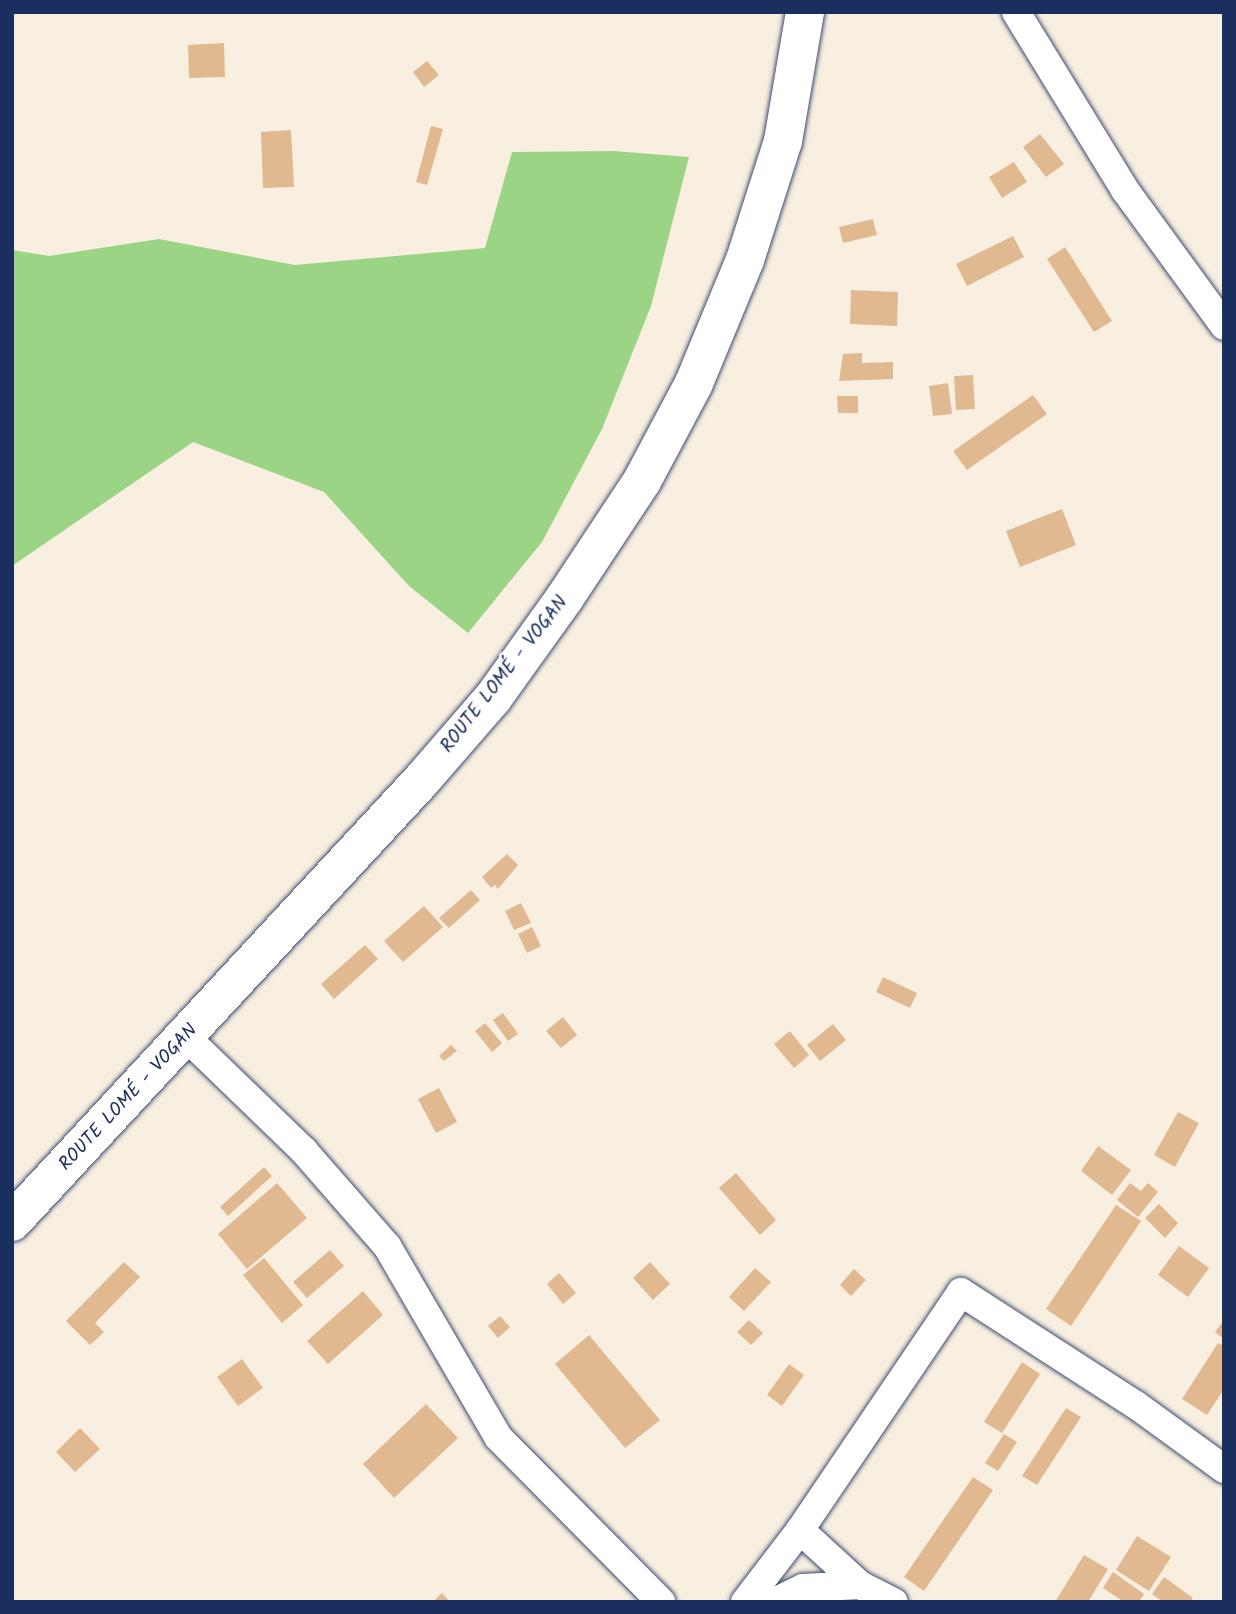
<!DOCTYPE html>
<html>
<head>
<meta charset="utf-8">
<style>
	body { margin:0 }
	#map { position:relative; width:1236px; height:1614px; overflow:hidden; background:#f8efe0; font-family:Kalam,sans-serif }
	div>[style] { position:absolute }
	.green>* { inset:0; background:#9cd486 }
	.building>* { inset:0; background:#e0b991 }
	.roads { filter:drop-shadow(0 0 2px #3c4c72) drop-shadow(0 0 2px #3c4c72) }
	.minor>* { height:28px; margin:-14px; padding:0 14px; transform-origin:14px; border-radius:14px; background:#fff }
	.secondary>* { height:38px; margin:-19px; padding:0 19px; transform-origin:19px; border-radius:19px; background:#fff }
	span { translate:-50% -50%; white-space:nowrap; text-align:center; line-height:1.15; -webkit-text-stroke:5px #fff; paint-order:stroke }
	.street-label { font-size:19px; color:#1b2f5e }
	.frame { position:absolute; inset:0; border:14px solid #1b2f5e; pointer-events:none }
</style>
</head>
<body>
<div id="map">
	<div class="green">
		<i style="clip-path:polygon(614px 151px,689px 157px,651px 306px,602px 429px,542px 542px,468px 633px,409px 586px,324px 492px,193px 442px,12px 566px,12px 250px,49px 256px,159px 239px,295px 265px,485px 248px,512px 152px)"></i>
	</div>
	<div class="building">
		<i style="clip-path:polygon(224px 43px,225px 77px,189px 78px,188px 45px)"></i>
		<i style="clip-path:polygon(427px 61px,439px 75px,424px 87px,413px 72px)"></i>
		<i style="clip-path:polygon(431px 126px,443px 129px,427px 185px,416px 182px)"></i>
		<i style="clip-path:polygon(291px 130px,294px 187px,263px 188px,261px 132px)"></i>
		<i style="clip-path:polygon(1040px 134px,1064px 164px,1046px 177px,1023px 147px)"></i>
		<i style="clip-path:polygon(1014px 162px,1027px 182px,1002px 198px,989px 177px)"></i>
		<i style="clip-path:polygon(873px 219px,877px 235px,843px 243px,839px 227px)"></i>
		<i style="clip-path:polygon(1013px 236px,1024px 257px,967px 286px,956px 264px)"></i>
		<i style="clip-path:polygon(1065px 247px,1112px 321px,1094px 332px,1047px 259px)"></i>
		<i style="clip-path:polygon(851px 290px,898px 292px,897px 326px,850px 324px)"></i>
		<i style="clip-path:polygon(862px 353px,862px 363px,893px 362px,893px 379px,839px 381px,843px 354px)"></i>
		<i style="clip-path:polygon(973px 375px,975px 409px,956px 410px,954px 376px)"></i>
		<i style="clip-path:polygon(948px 383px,952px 414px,933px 416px,929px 386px)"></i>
		<i style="clip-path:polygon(1033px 395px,1047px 414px,967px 470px,953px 451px)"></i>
		<i style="clip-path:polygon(837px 396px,858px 396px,858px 413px,838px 413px)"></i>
		<i style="clip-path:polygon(1062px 509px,1076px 545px,1020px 567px,1006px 531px)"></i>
		<i style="clip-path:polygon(507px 854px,518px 865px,498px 889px,495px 885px,491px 888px,482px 877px)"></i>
		<i style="clip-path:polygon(471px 890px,480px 900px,449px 928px,439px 918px)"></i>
		<i style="clip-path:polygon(521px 903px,531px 923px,514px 930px,505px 911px)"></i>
		<i style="clip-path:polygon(424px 906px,443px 927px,403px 962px,384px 941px)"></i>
		<i style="clip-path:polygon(532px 927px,541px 946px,527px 953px,518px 934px)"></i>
		<i style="clip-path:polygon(365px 945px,378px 959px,334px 999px,321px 984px)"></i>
		<i style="clip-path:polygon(883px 977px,917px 993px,910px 1008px,876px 992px)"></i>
		<i style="clip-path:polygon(503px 1013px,518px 1034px,508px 1041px,493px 1020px)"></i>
		<i style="clip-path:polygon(563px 1017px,577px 1035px,561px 1048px,546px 1031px)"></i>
		<i style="clip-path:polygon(485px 1023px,502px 1043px,492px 1052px,475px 1031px)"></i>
		<i style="clip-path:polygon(833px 1024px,846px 1040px,820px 1061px,807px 1045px)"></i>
		<i style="clip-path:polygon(790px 1031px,809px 1055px,794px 1068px,774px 1044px)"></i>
		<i style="clip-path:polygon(451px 1045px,457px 1051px,444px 1061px,439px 1056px)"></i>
		<i style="clip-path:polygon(439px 1088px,457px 1122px,436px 1133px,418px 1099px)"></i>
		<i style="clip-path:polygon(1178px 1112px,1199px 1123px,1175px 1167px,1154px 1155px)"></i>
		<i style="clip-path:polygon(1098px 1146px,1131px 1170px,1112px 1195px,1081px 1171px)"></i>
		<i style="clip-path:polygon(264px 1167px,272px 1176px,228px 1216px,220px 1207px)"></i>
		<i style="clip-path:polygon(736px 1173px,776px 1220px,760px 1235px,719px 1188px)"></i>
		<i style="clip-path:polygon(277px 1183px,307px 1218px,247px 1269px,218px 1234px)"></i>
		<i style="clip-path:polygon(1130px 1183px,1141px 1191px,1148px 1183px,1158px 1192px,1138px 1217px,1117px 1200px)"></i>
		<i style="clip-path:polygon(1159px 1204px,1178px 1223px,1165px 1238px,1145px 1218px)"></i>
		<i style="clip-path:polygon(1116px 1205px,1141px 1221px,1071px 1326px,1046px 1309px)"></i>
		<i style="clip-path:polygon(1179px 1246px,1209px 1268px,1188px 1297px,1158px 1275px)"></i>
		<i style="clip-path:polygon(330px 1250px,344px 1266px,307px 1298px,293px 1282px)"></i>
		<i style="clip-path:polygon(264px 1258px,303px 1305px,282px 1323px,243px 1275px)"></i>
		<i style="clip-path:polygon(124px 1262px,140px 1277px,95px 1323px,104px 1332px,90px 1345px,66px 1321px)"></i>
		<i style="clip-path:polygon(650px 1262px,670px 1284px,653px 1300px,633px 1278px)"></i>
		<i style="clip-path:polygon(755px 1268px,771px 1282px,744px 1311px,729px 1297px)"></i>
		<i style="clip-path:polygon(854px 1269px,866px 1280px,851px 1296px,840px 1285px)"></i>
		<i style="clip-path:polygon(559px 1273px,576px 1293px,563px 1304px,547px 1284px)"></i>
		<i style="clip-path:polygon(363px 1291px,383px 1315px,328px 1364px,307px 1341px)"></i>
		<i style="clip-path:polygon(500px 1316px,510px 1327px,498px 1338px,488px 1326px)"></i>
		<i style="clip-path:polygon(749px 1320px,763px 1333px,751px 1345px,737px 1332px)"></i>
		<i style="clip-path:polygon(1224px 1320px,1224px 1339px,1215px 1332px)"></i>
		<i style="clip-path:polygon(589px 1335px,660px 1420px,625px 1448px,555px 1364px)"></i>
		<i style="clip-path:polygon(1218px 1343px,1224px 1346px,1224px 1389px,1207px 1415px,1182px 1399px)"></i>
		<i style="clip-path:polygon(242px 1359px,263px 1388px,238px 1406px,217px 1377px)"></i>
		<i style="clip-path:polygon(1022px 1362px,1040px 1374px,1002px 1433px,984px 1422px)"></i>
		<i style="clip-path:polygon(789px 1364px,804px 1375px,782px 1406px,767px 1395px)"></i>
		<i style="clip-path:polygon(426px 1404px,458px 1438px,394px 1498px,363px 1464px)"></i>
		<i style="clip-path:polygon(1066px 1408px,1081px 1417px,1037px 1485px,1022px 1476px)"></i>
		<i style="clip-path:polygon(80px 1428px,100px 1449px,75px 1472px,56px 1452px)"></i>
		<i style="clip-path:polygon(1004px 1434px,1017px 1442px,998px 1471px,985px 1463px)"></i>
		<i style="clip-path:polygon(973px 1477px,993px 1490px,924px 1591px,904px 1577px)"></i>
		<i style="clip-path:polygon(1137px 1536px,1171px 1557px,1149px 1591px,1116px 1570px)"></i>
		<i style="clip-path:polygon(1084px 1555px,1108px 1569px,1088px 1602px,1055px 1602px)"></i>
		<i style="clip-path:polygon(1113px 1572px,1144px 1594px,1139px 1602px,1124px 1602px,1103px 1588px)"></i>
		<i style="clip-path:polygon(1164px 1577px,1193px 1598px,1190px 1602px,1163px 1602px,1152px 1594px)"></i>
		<i style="clip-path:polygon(442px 1593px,450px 1602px,433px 1602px)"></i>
	</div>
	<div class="roads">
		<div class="minor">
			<i style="left:1016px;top:12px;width:209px;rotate:58.5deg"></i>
			<i style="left:1125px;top:190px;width:168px;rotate:53.9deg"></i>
			<i style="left:186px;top:1037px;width:164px;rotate:44deg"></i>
			<i style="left:304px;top:1151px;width:126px;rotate:48.9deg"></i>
			<i style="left:387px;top:1246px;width:221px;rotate:59.8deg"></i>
			<i style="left:498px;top:1437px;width:232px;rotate:45.3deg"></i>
			<i style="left:800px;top:1530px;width:81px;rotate:42.5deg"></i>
			<i style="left:745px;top:1602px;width:91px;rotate:-52.6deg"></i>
			<i style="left:800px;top:1530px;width:287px;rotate:-55.9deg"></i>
			<i style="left:961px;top:1292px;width:208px;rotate:32.9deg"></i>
			<i style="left:1136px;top:1405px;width:109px;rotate:36deg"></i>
			<i style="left:774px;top:1602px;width:32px;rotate:-26deg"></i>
			<i style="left:803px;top:1588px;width:57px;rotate:-3deg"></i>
			<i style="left:860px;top:1585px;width:38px;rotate:27deg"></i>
		</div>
		<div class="secondary">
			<i style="left:12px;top:1222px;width:601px;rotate:-47.16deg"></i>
			<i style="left:421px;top:781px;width:110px;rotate:-49.1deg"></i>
			<i style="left:493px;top:698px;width:122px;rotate:-54.4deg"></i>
			<i style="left:564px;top:599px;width:141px;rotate:-56.5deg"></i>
			<i style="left:642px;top:481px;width:111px;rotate:-62deg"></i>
			<i style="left:694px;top:383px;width:133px;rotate:-67.5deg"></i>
			<i style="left:745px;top:260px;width:125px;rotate:-72.3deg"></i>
			<i style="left:783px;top:141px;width:131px;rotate:-80.3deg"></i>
		</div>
	</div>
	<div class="street-label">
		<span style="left:505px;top:675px;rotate:-52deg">ROUTE LOMÉ - VOGAN</span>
		<span style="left:129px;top:1098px;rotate:-47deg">ROUTE LOMÉ - VOGAN</span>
	</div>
	<div class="frame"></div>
</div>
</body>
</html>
